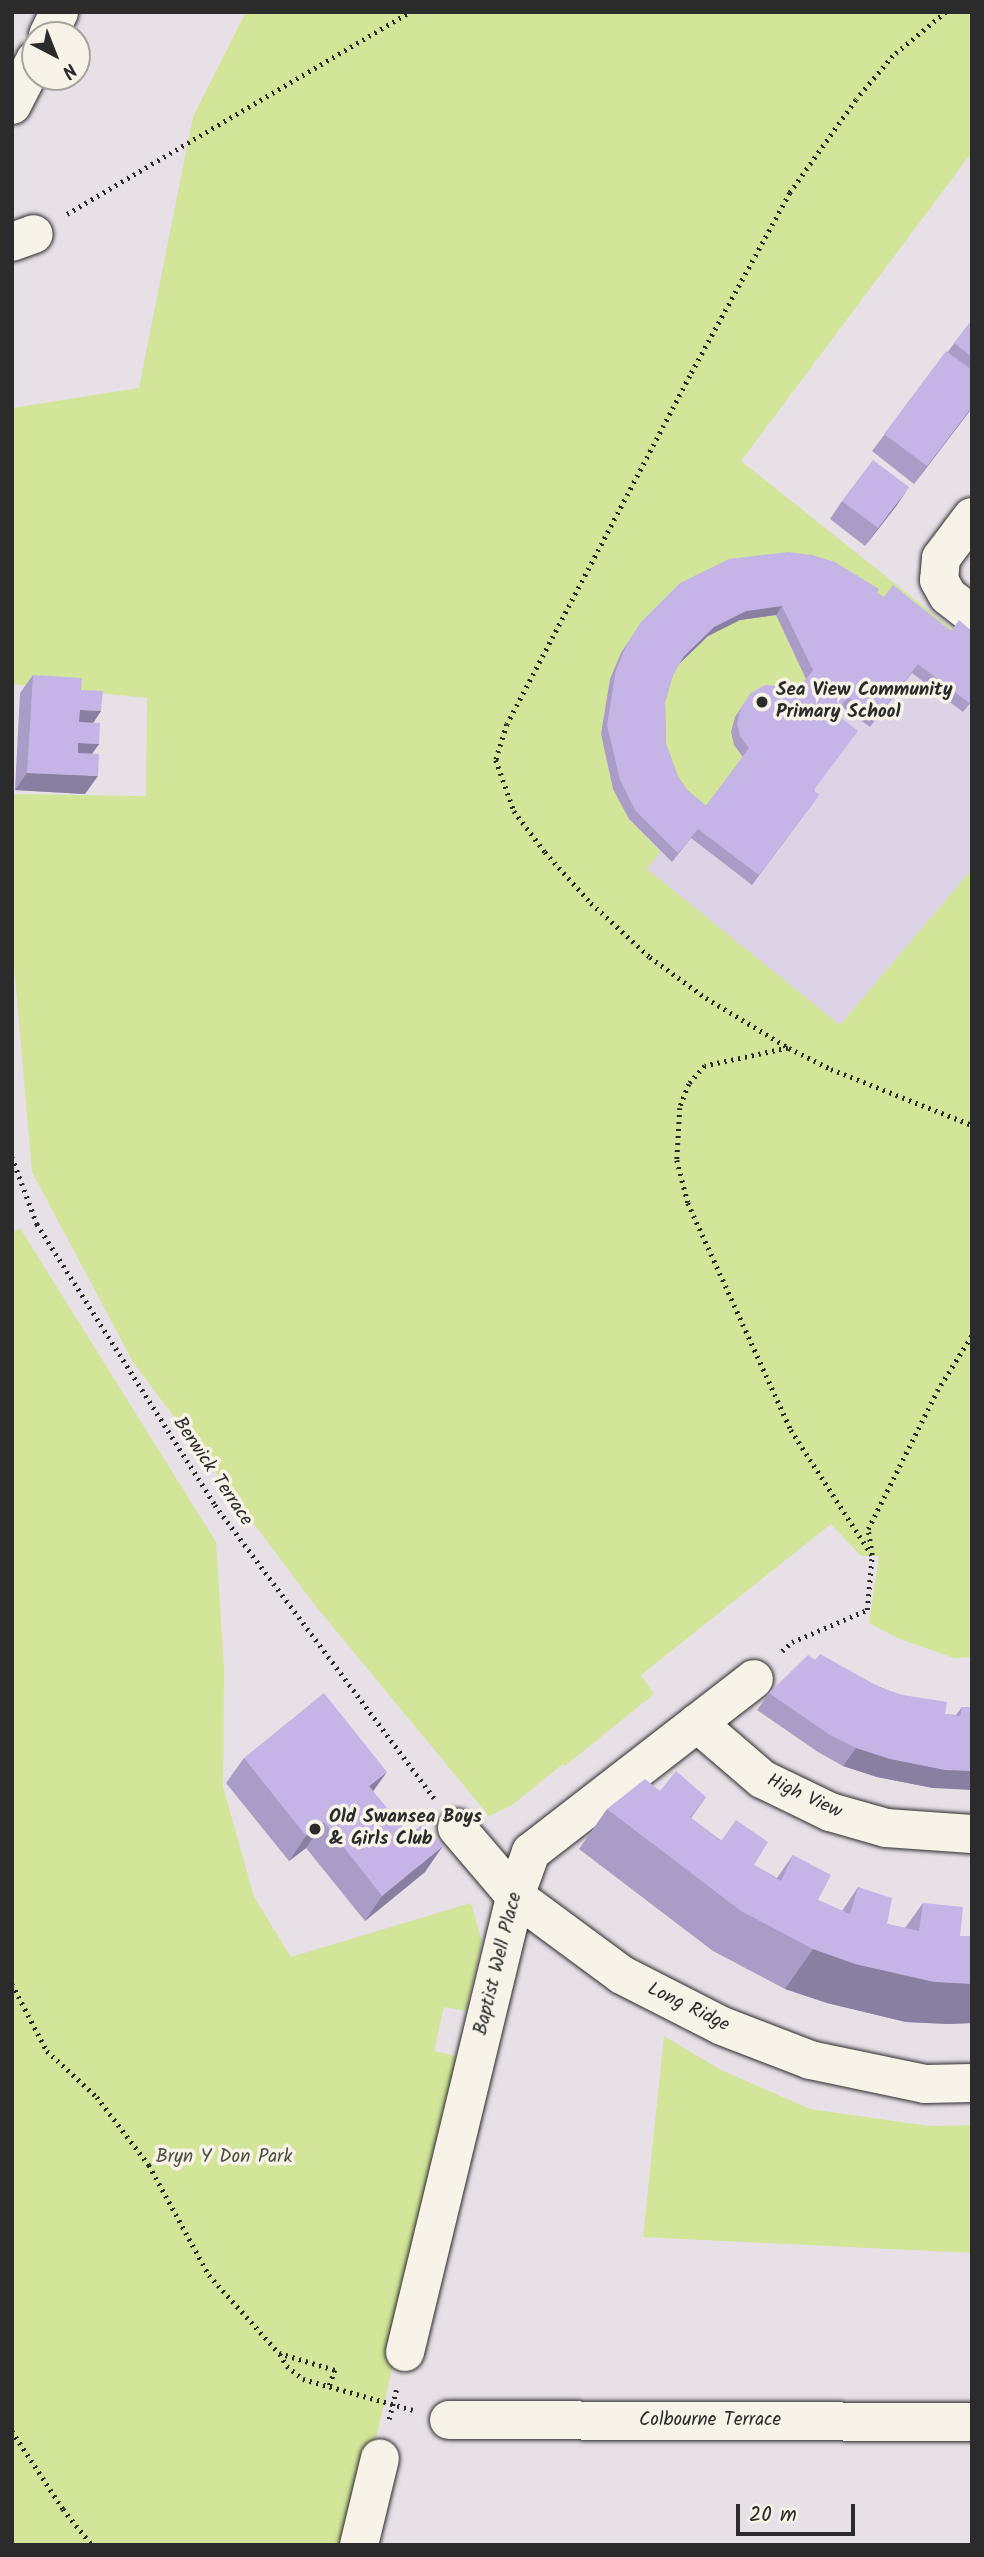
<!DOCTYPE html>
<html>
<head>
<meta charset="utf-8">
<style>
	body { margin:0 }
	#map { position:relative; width:984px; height:2557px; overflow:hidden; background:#e8e0e7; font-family:Kalam,sans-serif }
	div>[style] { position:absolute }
	.built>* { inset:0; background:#ddd3e7 }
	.green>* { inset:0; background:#d2e599 }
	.path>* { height:4.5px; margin-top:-2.25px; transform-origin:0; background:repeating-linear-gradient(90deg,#2b2b2b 0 2px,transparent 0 7px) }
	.roads { filter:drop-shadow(0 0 2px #2b2b2b) drop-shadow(0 0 2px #2b2b2b) }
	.minor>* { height:38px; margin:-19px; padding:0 19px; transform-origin:19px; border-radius:19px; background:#f7f3e8 }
	.wall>* { inset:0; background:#a99cc6 }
	.shaded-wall>* { inset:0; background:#897fa1 }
	.building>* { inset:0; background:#c4b5e6 }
	.dots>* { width:19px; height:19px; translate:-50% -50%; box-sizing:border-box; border:4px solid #f7f3e8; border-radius:50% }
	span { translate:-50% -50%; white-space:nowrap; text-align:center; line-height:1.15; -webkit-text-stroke:7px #f7f3e8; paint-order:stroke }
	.poi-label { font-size:19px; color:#2b2b2b; font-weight:700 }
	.left { translate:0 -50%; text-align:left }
	.street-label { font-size:19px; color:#2b2b2b }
	.park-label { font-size:19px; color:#4c5041 }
	.frame { position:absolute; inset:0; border:14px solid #2b2b2b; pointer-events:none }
	.north { position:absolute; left:21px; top:21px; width:70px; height:70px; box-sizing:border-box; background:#f7f3e8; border:2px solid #a5a39c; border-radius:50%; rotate:138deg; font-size:19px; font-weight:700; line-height:28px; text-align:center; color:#2b2b2b }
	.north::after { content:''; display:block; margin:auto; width:24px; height:32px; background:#2b2b2b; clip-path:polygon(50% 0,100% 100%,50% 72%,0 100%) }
	.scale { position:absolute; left:736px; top:2504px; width:119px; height:32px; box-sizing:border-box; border:4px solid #2b2b2b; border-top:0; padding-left:9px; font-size:21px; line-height:24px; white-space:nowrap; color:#2b2b2b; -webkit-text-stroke:5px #f7f3e8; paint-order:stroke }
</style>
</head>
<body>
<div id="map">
	<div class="built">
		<i style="clip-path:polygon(741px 461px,972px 645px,972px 869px,840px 1025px,507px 760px)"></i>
	</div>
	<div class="green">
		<i style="clip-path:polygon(246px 12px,972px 12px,972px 152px,741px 461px,953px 630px,945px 640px,870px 602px,636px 630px,621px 653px,610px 679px,601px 734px,613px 789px,629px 819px,661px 852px,647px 869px,840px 1025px,972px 869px,972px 1657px,954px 1658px,897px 1638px,869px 1623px,879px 1556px,861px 1556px,831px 1524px,641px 1675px,654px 1694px,565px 1766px,563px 1764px,512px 1805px,489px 1816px,314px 1604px,133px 1362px,32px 1172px,12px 942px,12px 794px,146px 796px,147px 698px,12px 684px,12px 408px,139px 388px,193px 117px)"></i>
		<i style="clip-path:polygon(776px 615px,806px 679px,699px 815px,663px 768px,662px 698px,677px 666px,708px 636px,740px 620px)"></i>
		<i style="clip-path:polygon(20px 1228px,216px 1542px,224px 1668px,223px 1787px,254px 1897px,291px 1957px,471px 1903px,482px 1942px,466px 2011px,444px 2007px,434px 2051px,464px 2058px,371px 2460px,344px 2545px,12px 2545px,12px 1233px)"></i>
		<i style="clip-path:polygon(664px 2036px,721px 2070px,810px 2109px,929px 2126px,972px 2125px,972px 2253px,643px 2237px)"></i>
	</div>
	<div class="path">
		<i style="left:946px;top:12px;width:69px;rotate:140.3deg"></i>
		<i style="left:893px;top:56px;width:57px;rotate:130.1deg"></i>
		<i style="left:856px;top:100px;width:114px;rotate:125.4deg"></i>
		<i style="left:790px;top:193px;width:209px;rotate:118.7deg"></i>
		<i style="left:690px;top:376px;width:393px;rotate:117.7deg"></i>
		<i style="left:507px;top:724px;width:38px;rotate:107deg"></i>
		<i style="left:496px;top:760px;width:54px;rotate:70.6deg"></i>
		<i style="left:514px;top:811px;width:51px;rotate:52.9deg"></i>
		<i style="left:545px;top:852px;width:69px;rotate:48deg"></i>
		<i style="left:591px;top:903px;width:80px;rotate:42.5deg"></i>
		<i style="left:650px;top:957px;width:69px;rotate:36.2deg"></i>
		<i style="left:706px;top:998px;width:97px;rotate:31.1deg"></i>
		<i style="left:789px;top:1048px;width:47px;rotate:26.6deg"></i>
		<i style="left:831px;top:1069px;width:152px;rotate:21.7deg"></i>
		<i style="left:67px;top:214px;width:398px;rotate:-30.5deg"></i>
		<i style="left:788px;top:1048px;width:85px;rotate:167.8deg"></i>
		<i style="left:705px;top:1066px;width:24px;rotate:132deg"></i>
		<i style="left:689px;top:1084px;width:26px;rotate:111deg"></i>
		<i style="left:680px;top:1108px;width:52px;rotate:93.3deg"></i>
		<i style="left:677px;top:1160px;width:44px;rotate:75.7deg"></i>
		<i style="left:688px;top:1203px;width:249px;rotate:65.6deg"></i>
		<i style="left:791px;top:1430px;width:149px;rotate:57.1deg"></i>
		<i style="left:12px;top:1157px;width:72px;rotate:69.5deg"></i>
		<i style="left:37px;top:1224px;width:333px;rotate:57.6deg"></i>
		<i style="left:215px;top:1505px;width:366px;rotate:53.2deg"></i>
		<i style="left:782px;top:1651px;width:13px;rotate:-42deg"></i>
		<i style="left:792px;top:1642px;width:82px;rotate:-23.1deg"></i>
		<i style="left:867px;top:1610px;width:55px;rotate:-84.8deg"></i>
		<i style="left:872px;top:1555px;width:26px;rotate:-99deg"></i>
		<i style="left:868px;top:1529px;width:154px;rotate:-63.4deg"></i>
		<i style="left:937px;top:1391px;width:66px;rotate:-58deg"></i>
		<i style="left:12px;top:1984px;width:76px;rotate:62.4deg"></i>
		<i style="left:47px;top:2051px;width:68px;rotate:42.6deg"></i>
		<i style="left:97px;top:2097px;width:86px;rotate:52.6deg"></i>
		<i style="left:149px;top:2165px;width:125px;rotate:61.4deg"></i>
		<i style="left:209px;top:2275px;width:105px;rotate:48.1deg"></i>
		<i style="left:279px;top:2353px;width:59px;rotate:16.9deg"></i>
		<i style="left:335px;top:2370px;width:18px;rotate:109deg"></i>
		<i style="left:280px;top:2354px;width:14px;rotate:60deg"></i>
		<i style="left:287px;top:2366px;width:21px;rotate:39deg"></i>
		<i style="left:303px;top:2379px;width:114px;rotate:15.7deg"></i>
		<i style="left:389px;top:2419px;width:30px;rotate:-76deg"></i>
		<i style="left:12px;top:2431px;width:93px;rotate:56.8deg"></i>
		<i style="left:63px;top:2509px;width:46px;rotate:51.1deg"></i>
	</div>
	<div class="roads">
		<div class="minor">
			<i style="left:48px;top:35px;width:25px;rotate:-64deg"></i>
			<i style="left:12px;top:105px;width:51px;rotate:-62.9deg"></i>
			<i style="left:12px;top:242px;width:23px;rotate:-20deg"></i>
			<i style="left:972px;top:517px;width:51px;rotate:127.1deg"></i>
			<i style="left:941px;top:558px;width:22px;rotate:95deg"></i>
			<i style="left:939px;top:580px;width:18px;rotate:61deg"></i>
			<i style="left:948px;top:596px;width:31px;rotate:38deg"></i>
			<i style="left:697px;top:1723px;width:86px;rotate:40.7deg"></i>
			<i style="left:762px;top:1779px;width:76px;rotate:25.9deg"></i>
			<i style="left:830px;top:1812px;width:58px;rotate:15.9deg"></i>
			<i style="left:886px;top:1828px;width:86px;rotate:4deg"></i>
			<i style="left:457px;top:1828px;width:89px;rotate:49.5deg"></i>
			<i style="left:515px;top:1896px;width:133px;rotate:36.4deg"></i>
			<i style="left:622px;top:1975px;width:112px;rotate:27deg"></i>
			<i style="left:722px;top:2026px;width:94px;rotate:21.1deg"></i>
			<i style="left:810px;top:2060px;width:117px;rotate:11.8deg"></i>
			<i style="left:925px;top:2084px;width:47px;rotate:-1.2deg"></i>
			<i style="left:405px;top:2352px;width:469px;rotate:-76.4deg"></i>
			<i style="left:515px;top:1896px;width:47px;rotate:-70deg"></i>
			<i style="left:531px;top:1852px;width:282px;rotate:-37.8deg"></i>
			<i style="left:449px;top:2420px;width:523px;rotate:0.22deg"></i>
			<i style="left:359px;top:2545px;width:89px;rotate:-76.4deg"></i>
		</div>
	</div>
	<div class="wall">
		<i style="clip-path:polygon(972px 320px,972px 408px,914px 484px,872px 451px)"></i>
		<i style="clip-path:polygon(842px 501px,897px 505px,865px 546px,830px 519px)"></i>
		<i style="clip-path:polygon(evenodd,877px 593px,884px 597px,951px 631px,972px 631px,972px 701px,963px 712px,912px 673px,870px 727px,841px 706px,836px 714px,814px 791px,819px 795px,752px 885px,691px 838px,672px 862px,629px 819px,613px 789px,601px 734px,610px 679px,621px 653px,642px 621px,877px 593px,776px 615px,806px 679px,800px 687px,791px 693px,751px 693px,735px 717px,731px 732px,734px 745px,743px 757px,706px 806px,687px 790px,678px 777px,666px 744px,665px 702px,673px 675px,680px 663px,708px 636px,740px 620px,776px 615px)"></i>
		<i style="clip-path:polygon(33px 675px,81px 690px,101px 711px,93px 723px,99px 744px,92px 754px,85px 794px,15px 790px,20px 693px)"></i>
		<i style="clip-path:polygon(815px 1660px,945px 1714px,956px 1715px,962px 1707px,972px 1707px,933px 1788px,877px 1777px,843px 1766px,818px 1752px,757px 1710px,769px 1693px)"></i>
		<i style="clip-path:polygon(244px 1758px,373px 1791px,425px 1872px,365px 1921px,306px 1848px,289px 1861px,226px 1783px)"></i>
		<i style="clip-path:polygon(660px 1791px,706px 1797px,691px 1818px,754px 1865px,777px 1878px,793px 1855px,818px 1900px,842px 1911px,858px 1887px,887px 1924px,905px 1928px,923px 1903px,960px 1936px,970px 1936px,972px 1934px,972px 2023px,949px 2024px,906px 2022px,827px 2003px,785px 1989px,713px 1951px,579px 1849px,607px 1809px)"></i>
	</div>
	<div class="shaded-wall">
		<i style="clip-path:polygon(972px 407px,972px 408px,914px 484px,927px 466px)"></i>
		<i style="clip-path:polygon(909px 487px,897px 505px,865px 546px,878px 528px)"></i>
		<i style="clip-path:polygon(782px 606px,776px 615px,740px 620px,708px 636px,677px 666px,684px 656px,714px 627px,746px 611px)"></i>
		<i style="clip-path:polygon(80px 710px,101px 711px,89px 729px,68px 728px)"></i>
		<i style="clip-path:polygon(78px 743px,99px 744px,86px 762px,66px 761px)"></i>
		<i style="clip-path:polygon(27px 773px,98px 776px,85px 794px,15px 790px)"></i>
		<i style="clip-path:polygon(856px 1748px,972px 1771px,972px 1790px,933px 1788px,877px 1777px,843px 1766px)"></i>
		<i style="clip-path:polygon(387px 1772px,369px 1797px,369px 1786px)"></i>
		<i style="clip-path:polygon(324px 1822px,306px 1848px,289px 1861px,306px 1836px)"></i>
		<i style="clip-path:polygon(443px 1846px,425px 1872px,365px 1921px,382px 1896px)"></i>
		<i style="clip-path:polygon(813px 1949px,972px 1984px,972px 2023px,949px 2024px,906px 2022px,827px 2003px,785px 1989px)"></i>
	</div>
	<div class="building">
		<i style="clip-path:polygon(972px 320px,972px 357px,954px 343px)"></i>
		<i style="clip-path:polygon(946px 351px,972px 370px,972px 407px,927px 466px,884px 434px)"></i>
		<i style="clip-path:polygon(873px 460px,909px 487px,878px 528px,842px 501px)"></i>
		<i style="clip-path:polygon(evenodd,788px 552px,812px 555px,835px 562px,879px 589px,877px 593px,884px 597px,893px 585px,951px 631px,959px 620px,972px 631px,972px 699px,969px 703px,918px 664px,876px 718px,848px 697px,835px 713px,858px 731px,813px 791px,819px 795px,759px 875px,698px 829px,678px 853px,635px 810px,620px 780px,607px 725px,616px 670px,627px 644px,642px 621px,680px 583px,729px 559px,788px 552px,782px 606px,813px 670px,800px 687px,797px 685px,791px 693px,778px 686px,765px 685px,751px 693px,741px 707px,737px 723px,740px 736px,749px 748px,706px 806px,687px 790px,678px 777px,666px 744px,665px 702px,673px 675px,684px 656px,714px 627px,746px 611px,782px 606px)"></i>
		<i style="clip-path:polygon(33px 675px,82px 678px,81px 690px,103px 691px,101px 711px,80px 710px,79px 722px,100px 723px,99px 744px,78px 743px,78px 753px,99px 754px,98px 776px,27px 773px)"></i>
		<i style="clip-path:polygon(820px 1654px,881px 1688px,903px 1695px,947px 1702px,945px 1714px,960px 1716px,962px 1707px,972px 1707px,972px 1771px,945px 1770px,890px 1759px,856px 1748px,830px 1735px,769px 1693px,808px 1655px,815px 1660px)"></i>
		<i style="clip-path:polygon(324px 1693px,387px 1772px,369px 1786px,409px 1835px,424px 1823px,443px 1846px,382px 1896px,324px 1822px,306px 1836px,244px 1758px)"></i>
		<i style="clip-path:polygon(676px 1771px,706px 1797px,690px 1817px,721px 1841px,736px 1820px,768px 1842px,754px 1865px,781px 1881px,793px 1855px,831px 1875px,818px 1900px,850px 1914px,858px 1887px,892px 1898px,887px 1924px,919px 1931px,923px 1903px,963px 1907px,960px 1936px,972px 1936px,972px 1984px,934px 1982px,855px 1964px,813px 1949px,741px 1911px,607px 1809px,645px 1779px,660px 1791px)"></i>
	</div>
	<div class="dots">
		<i style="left:762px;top:702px;background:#2b2b2b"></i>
		<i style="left:315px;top:1829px;background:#2b2b2b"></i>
	</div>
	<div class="poi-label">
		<span class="left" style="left:776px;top:702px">Sea View Community<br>Primary School</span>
		<span class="left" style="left:329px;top:1829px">Old Swansea Boys<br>&amp; Girls Club</span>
	</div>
	<div class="street-label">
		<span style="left:212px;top:1472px;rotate:56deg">Berwick Terrace</span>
		<span style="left:804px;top:1797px;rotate:25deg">High View</span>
		<span style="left:499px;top:1964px;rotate:-76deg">Baptist Well Place</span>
		<span style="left:688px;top:2008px;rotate:26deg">Long Ridge</span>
		<span style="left:710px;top:2421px">Colbourne Terrace</span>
	</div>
	<div class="park-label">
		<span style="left:224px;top:2158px">Bryn Y Don Park</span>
	</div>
	<div class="frame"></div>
	<div class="north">N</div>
	<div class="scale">20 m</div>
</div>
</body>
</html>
